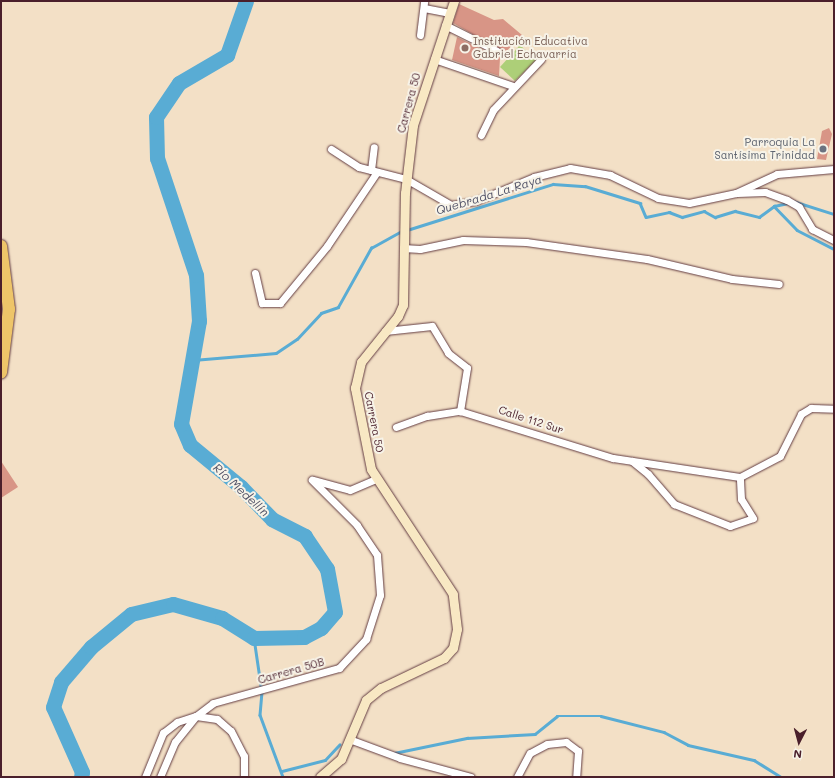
<!DOCTYPE html>
<html>
<head>
<meta charset="utf-8">
<style>
	body { margin:0 }
	#map { position:relative; width:835px; height:778px; overflow:hidden; background:#f3e0c6; font-family:Mali,sans-serif }
	div>[style] { position:absolute }
	.green>* { inset:0; background:#adcf78 }
	.stream>* { height:2.5px; margin:-1.25px; padding:0 1.25px; transform-origin:1.25px; border-radius:1.25px; background:#59acd4 }
	.river>* { height:15px; margin:-7.5px; padding:0 7.5px; transform-origin:7.5px; border-radius:7.5px; background:#59acd4 }
	.building>* { inset:0; background:#d89586 }
	.roads { filter:drop-shadow(0 0 1px #633c42) drop-shadow(0 0 1px #633c42) }
	.street>* { height:7px; margin:-3.5px; padding:0 3.5px; transform-origin:3.5px; border-radius:3.5px; background:#fff }
	.secondary>* { height:9px; margin:-4.5px; padding:0 4.5px; transform-origin:4.5px; border-radius:4.5px; background:#f8e8c3 }
	.highway>* { height:12px; margin:-6px; padding:0 6px; transform-origin:6px; border-radius:6px; background:#eec569 }
	.dots>* { width:11px; height:11px; translate:-50% -50%; box-sizing:border-box; border:2px solid #f7f3e8; border-radius:50% }
	span { translate:-50% -50%; white-space:nowrap; text-align:center; line-height:1.15; -webkit-text-stroke:4px #f7f3e8; paint-order:stroke }
	.education-label { font-size:11px; color:#785e54 }
	.left { translate:0 -50%; text-align:left }
	.street-label { font-size:11px; color:#4a1f2b }
	.worship-label { font-size:11px; color:#5b616d }
	.right { translate:-100% -50%; text-align:right }
	.water-label { font-size:12px; color:#4f5066; font-style:italic }
	.frame { position:absolute; inset:0; border:2px solid #4a1f2b; pointer-events:none }
	.north { position:absolute; left:779px; top:722px; width:40px; height:40px; -webkit-text-stroke:3px #f7f3e8; paint-order:stroke; rotate:186deg; font-size:11px; font-weight:700; line-height:16px; text-align:center; color:#4a1f2b }
	.north::after { content:''; display:block; margin:auto; width:14px; height:18px; background:#4a1f2b; clip-path:polygon(50% 0,100% 100%,50% 72%,0 100%) }
</style>
</head>
<body>
<div id="map">
	<div class="green">
		<i style="clip-path:polygon(520px 45px,536px 60px,515px 81px,500px 67px)"></i>
	</div>
	<div class="stream">
		<i style="left:793px;top:201px;width:43px;rotate:17.6deg"></i>
		<i style="left:774px;top:206px;width:14px;rotate:-12deg"></i>
		<i style="left:407px;top:230px;width:153px;rotate:-17.5deg"></i>
		<i style="left:553px;top:184px;width:32px;rotate:4deg"></i>
		<i style="left:585px;top:186px;width:58px;rotate:17.2deg"></i>
		<i style="left:640px;top:203px;width:15px;rotate:67deg"></i>
		<i style="left:646px;top:217px;width:24px;rotate:-12deg"></i>
		<i style="left:669px;top:212px;width:14px;rotate:21deg"></i>
		<i style="left:682px;top:217px;width:23px;rotate:-15deg"></i>
		<i style="left:704px;top:211px;width:13px;rotate:29deg"></i>
		<i style="left:715px;top:217px;width:21px;rotate:-17deg"></i>
		<i style="left:735px;top:211px;width:25px;rotate:14deg"></i>
		<i style="left:759px;top:217px;width:19px;rotate:-36deg"></i>
		<i style="left:774px;top:206px;width:33px;rotate:46deg"></i>
		<i style="left:797px;top:230px;width:42px;rotate:27.2deg"></i>
		<i style="left:193px;top:360px;width:83px;rotate:-4.8deg"></i>
		<i style="left:276px;top:353px;width:25px;rotate:-34deg"></i>
		<i style="left:297px;top:339px;width:35px;rotate:-47deg"></i>
		<i style="left:321px;top:313px;width:18px;rotate:-19deg"></i>
		<i style="left:338px;top:307px;width:68px;rotate:-60.8deg"></i>
		<i style="left:371px;top:248px;width:35px;rotate:-29deg"></i>
		<i style="left:254px;top:638px;width:55px;rotate:81.6deg"></i>
		<i style="left:262px;top:692px;width:23px;rotate:95deg"></i>
		<i style="left:260px;top:715px;width:66px;rotate:69.6deg"></i>
		<i style="left:394px;top:753px;width:75px;rotate:-11.6deg"></i>
		<i style="left:467px;top:738px;width:68px;rotate:-3.4deg"></i>
		<i style="left:535px;top:734px;width:28px;rotate:-39deg"></i>
		<i style="left:557px;top:716px;width:44px"></i>
		<i style="left:601px;top:716px;width:65px;rotate:14.3deg"></i>
		<i style="left:664px;top:732px;width:27px;rotate:28deg"></i>
		<i style="left:688px;top:745px;width:68px;rotate:12.8deg"></i>
		<i style="left:754px;top:760px;width:32px;rotate:32deg"></i>
		<i style="left:282px;top:771px;width:44px;rotate:-14.3deg"></i>
		<i style="left:325px;top:760px;width:21px;rotate:-47deg"></i>
	</div>
	<div class="river">
		<i style="left:81px;top:777px;width:5px;rotate:-79deg"></i>
		<i style="left:82px;top:772px;width:71px;rotate:-114deg"></i>
		<i style="left:53px;top:707px;width:26px;rotate:-72deg"></i>
		<i style="left:61px;top:682px;width:46px;rotate:-49.4deg"></i>
		<i style="left:91px;top:647px;width:52px;rotate:-39.5deg"></i>
		<i style="left:131px;top:614px;width:43px;rotate:-13.4deg"></i>
		<i style="left:173px;top:604px;width:51px;rotate:15.9deg"></i>
		<i style="left:222px;top:618px;width:38px;rotate:32deg"></i>
		<i style="left:254px;top:638px;width:50px;rotate:-1.1deg"></i>
		<i style="left:304px;top:637px;width:19px;rotate:-28deg"></i>
		<i style="left:321px;top:628px;width:21px;rotate:-49deg"></i>
		<i style="left:335px;top:612px;width:44px;rotate:-100.5deg"></i>
		<i style="left:327px;top:569px;width:40px;rotate:-124deg"></i>
		<i style="left:305px;top:536px;width:37px;rotate:-153deg"></i>
		<i style="left:272px;top:519px;width:45px;rotate:-134.1deg"></i>
		<i style="left:241px;top:487px;width:66px;rotate:-140.5deg"></i>
		<i style="left:190px;top:445px;width:23px;rotate:-113deg"></i>
		<i style="left:181px;top:424px;width:105px;rotate:-80.1deg"></i>
		<i style="left:199px;top:321px;width:46px;rotate:-93.7deg"></i>
		<i style="left:196px;top:275px;width:123px;rotate:-108.4deg"></i>
		<i style="left:157px;top:158px;width:41px;rotate:-91.4deg"></i>
		<i style="left:156px;top:117px;width:41px;rotate:-55.9deg"></i>
		<i style="left:179px;top:83px;width:56px;rotate:-30.3deg"></i>
		<i style="left:227px;top:55px;width:57px;rotate:-70.6deg"></i>
	</div>
	<div class="building">
		<i style="clip-path:polygon(459px 4px,494px 20px,503px 19px,522px 35px,500px 58px,499px 76px,452px 60px,457px 37px,495px 56px,502px 51px,453px 23px)"></i>
		<i style="clip-path:polygon(829px 128px,832px 134px,826px 160px,817px 159px,822px 131px)"></i>
		<i style="clip-path:polygon(1px 461px,18px 487px,1px 498px)"></i>
	</div>
	<div class="roads">
		<div class="street">
			<i style="left:424px;top:8px;width:25px;rotate:11deg"></i>
			<i style="left:445px;top:25px;width:58px;rotate:26.6deg"></i>
			<i style="left:420px;top:35px;width:34px;rotate:-83deg"></i>
			<i style="left:434px;top:59px;width:83px;rotate:18.9deg"></i>
			<i style="left:481px;top:135px;width:28px;rotate:-64deg"></i>
			<i style="left:493px;top:110px;width:70px;rotate:-46.7deg"></i>
			<i style="left:331px;top:149px;width:33px;rotate:33deg"></i>
			<i style="left:359px;top:167px;width:49px;rotate:14.3deg"></i>
			<i style="left:406px;top:179px;width:52px;rotate:30deg"></i>
			<i style="left:451px;top:205px;width:25px;rotate:-9deg"></i>
			<i style="left:476px;top:201px;width:63px;rotate:-22.5deg"></i>
			<i style="left:534px;top:177px;width:37px;rotate:-14deg"></i>
			<i style="left:570px;top:168px;width:41px;rotate:9.9deg"></i>
			<i style="left:610px;top:175px;width:53px;rotate:25.6deg"></i>
			<i style="left:658px;top:198px;width:31px;rotate:9deg"></i>
			<i style="left:689px;top:203px;width:48px;rotate:-12deg"></i>
			<i style="left:736px;top:193px;width:45px;rotate:-24.9deg"></i>
			<i style="left:777px;top:174px;width:57px;rotate:-5deg"></i>
			<i style="left:371px;top:170px;width:23px;rotate:-83deg"></i>
			<i style="left:737px;top:193px;width:28px;rotate:-2deg"></i>
			<i style="left:765px;top:192px;width:23px;rotate:20deg"></i>
			<i style="left:787px;top:200px;width:14px;rotate:30deg"></i>
			<i style="left:799px;top:207px;width:26px;rotate:59deg"></i>
			<i style="left:812px;top:229px;width:25px;rotate:27deg"></i>
			<i style="left:403px;top:248px;width:17px;rotate:3deg"></i>
			<i style="left:420px;top:249px;width:44px;rotate:-11.8deg"></i>
			<i style="left:463px;top:240px;width:63px;rotate:1.8deg"></i>
			<i style="left:526px;top:242px;width:122px;rotate:8deg"></i>
			<i style="left:647px;top:259px;width:87px;rotate:13.2deg"></i>
			<i style="left:732px;top:279px;width:47px;rotate:6.1deg"></i>
			<i style="left:255px;top:273px;width:31px;rotate:77deg"></i>
			<i style="left:262px;top:303px;width:18px"></i>
			<i style="left:280px;top:303px;width:74px;rotate:-50.5deg"></i>
			<i style="left:327px;top:246px;width:89px;rotate:-56deg"></i>
			<i style="left:385px;top:331px;width:47px;rotate:-6.1deg"></i>
			<i style="left:432px;top:326px;width:31px;rotate:59deg"></i>
			<i style="left:448px;top:353px;width:24px;rotate:38deg"></i>
			<i style="left:467px;top:368px;width:44px;rotate:99.2deg"></i>
			<i style="left:460px;top:411px;width:160px;rotate:17.1deg"></i>
			<i style="left:613px;top:458px;width:128px;rotate:8.5deg"></i>
			<i style="left:396px;top:427px;width:33px;rotate:-20deg"></i>
			<i style="left:427px;top:416px;width:33px;rotate:-9deg"></i>
			<i style="left:632px;top:461px;width:21px;rotate:39deg"></i>
			<i style="left:648px;top:474px;width:40px;rotate:49deg"></i>
			<i style="left:674px;top:504px;width:60px;rotate:21.4deg"></i>
			<i style="left:730px;top:526px;width:24px;rotate:-19deg"></i>
			<i style="left:753px;top:518px;width:22px;rotate:-122deg"></i>
			<i style="left:741px;top:499px;width:22px;rotate:-93deg"></i>
			<i style="left:740px;top:477px;width:45px;rotate:-27.7deg"></i>
			<i style="left:780px;top:456px;width:47px;rotate:-63.4deg"></i>
			<i style="left:801px;top:414px;width:12px;rotate:-31deg"></i>
			<i style="left:811px;top:408px;width:23px;rotate:2deg"></i>
			<i style="left:313px;top:480px;width:38px;rotate:15deg"></i>
			<i style="left:350px;top:490px;width:28px;rotate:-23deg"></i>
			<i style="left:349px;top:739px;width:54px;rotate:20.4deg"></i>
			<i style="left:400px;top:758px;width:73px;rotate:15deg"></i>
			<i style="left:145px;top:777px;width:48px;rotate:-67.8deg"></i>
			<i style="left:163px;top:733px;width:18px;rotate:-38deg"></i>
			<i style="left:177px;top:722px;width:20px;rotate:-18deg"></i>
			<i style="left:196px;top:716px;width:21px;rotate:8deg"></i>
			<i style="left:217px;top:719px;width:18px;rotate:41deg"></i>
			<i style="left:231px;top:731px;width:28px;rotate:63deg"></i>
			<i style="left:244px;top:756px;width:21px;rotate:90deg"></i>
			<i style="left:160px;top:777px;width:38px;rotate:-67deg"></i>
			<i style="left:175px;top:742px;width:33px;rotate:-51deg"></i>
			<i style="left:196px;top:716px;width:21px;rotate:-37deg"></i>
			<i style="left:213px;top:703px;width:131px;rotate:-15.5deg"></i>
			<i style="left:339px;top:668px;width:40px;rotate:-47deg"></i>
			<i style="left:366px;top:639px;width:46px;rotate:-72.3deg"></i>
			<i style="left:380px;top:595px;width:40px;rotate:-94.3deg"></i>
			<i style="left:377px;top:555px;width:36px;rotate:-124deg"></i>
			<i style="left:357px;top:525px;width:64px;rotate:-135deg"></i>
			<i style="left:517px;top:777px;width:27px;rotate:-62deg"></i>
			<i style="left:530px;top:753px;width:19px;rotate:-28deg"></i>
			<i style="left:547px;top:744px;width:19px;rotate:-6deg"></i>
			<i style="left:566px;top:742px;width:15px;rotate:37deg"></i>
			<i style="left:578px;top:751px;width:26px;rotate:94deg"></i>
		</div>
		<div class="secondary">
			<i style="left:320px;top:777px;width:28px;rotate:-41deg"></i>
			<i style="left:341px;top:759px;width:64px;rotate:-67deg"></i>
			<i style="left:366px;top:700px;width:19px;rotate:-39deg"></i>
			<i style="left:381px;top:688px;width:70px;rotate:-25.5deg"></i>
			<i style="left:444px;top:658px;width:13px;rotate:-48deg"></i>
			<i style="left:453px;top:648px;width:19px;rotate:-78deg"></i>
			<i style="left:457px;top:629px;width:35px;rotate:-97deg"></i>
			<i style="left:453px;top:594px;width:149px;rotate:-123.3deg"></i>
			<i style="left:371px;top:469px;width:83px;rotate:-101.2deg"></i>
			<i style="left:355px;top:388px;width:27px;rotate:-77deg"></i>
			<i style="left:361px;top:362px;width:59px;rotate:-51.2deg"></i>
			<i style="left:398px;top:316px;width:12px;rotate:-66deg"></i>
			<i style="left:403px;top:305px;width:112px;rotate:-89deg"></i>
			<i style="left:405px;top:193px;width:68px;rotate:-83.3deg"></i>
			<i style="left:413px;top:125px;width:131px;rotate:-71.7deg"></i>
		</div>
		<div class="highway">
			<i style="left:1px;top:246px;width:64px;rotate:82.8deg"></i>
			<i style="left:9px;top:309px;width:64px;rotate:97.2deg"></i>
		</div>
	</div>
	<div class="dots">
		<i style="left:465px;top:48px;background:#8d6e63"></i>
		<i style="left:823px;top:149px;background:#6b7280"></i>
	</div>
	<div class="education-label">
		<span class="left" style="left:473px;top:48px">Institución Educativa<br>Gabriel Echavarría</span>
	</div>
	<div class="street-label">
		<span style="left:409px;top:103px;rotate:-75deg">Carrera 50</span>
		<span style="left:531px;top:420px;rotate:18deg">Calle 112 Sur</span>
		<span style="left:374px;top:422px;rotate:79deg">Carrera 50</span>
		<span style="left:291px;top:671px;rotate:-16deg">Carrera 50B</span>
	</div>
	<div class="worship-label">
		<span class="right" style="left:815px;top:149px">Parroquia La<br>Santísima Trinidad</span>
	</div>
	<div class="water-label">
		<span style="left:489px;top:195px;rotate:-17deg">Quebrada La Raya</span>
		<span style="left:241px;top:490px;rotate:43deg">Río Medellín</span>
	</div>
	<div class="frame"></div>
	<div class="north">N</div>
</div>
</body>
</html>
